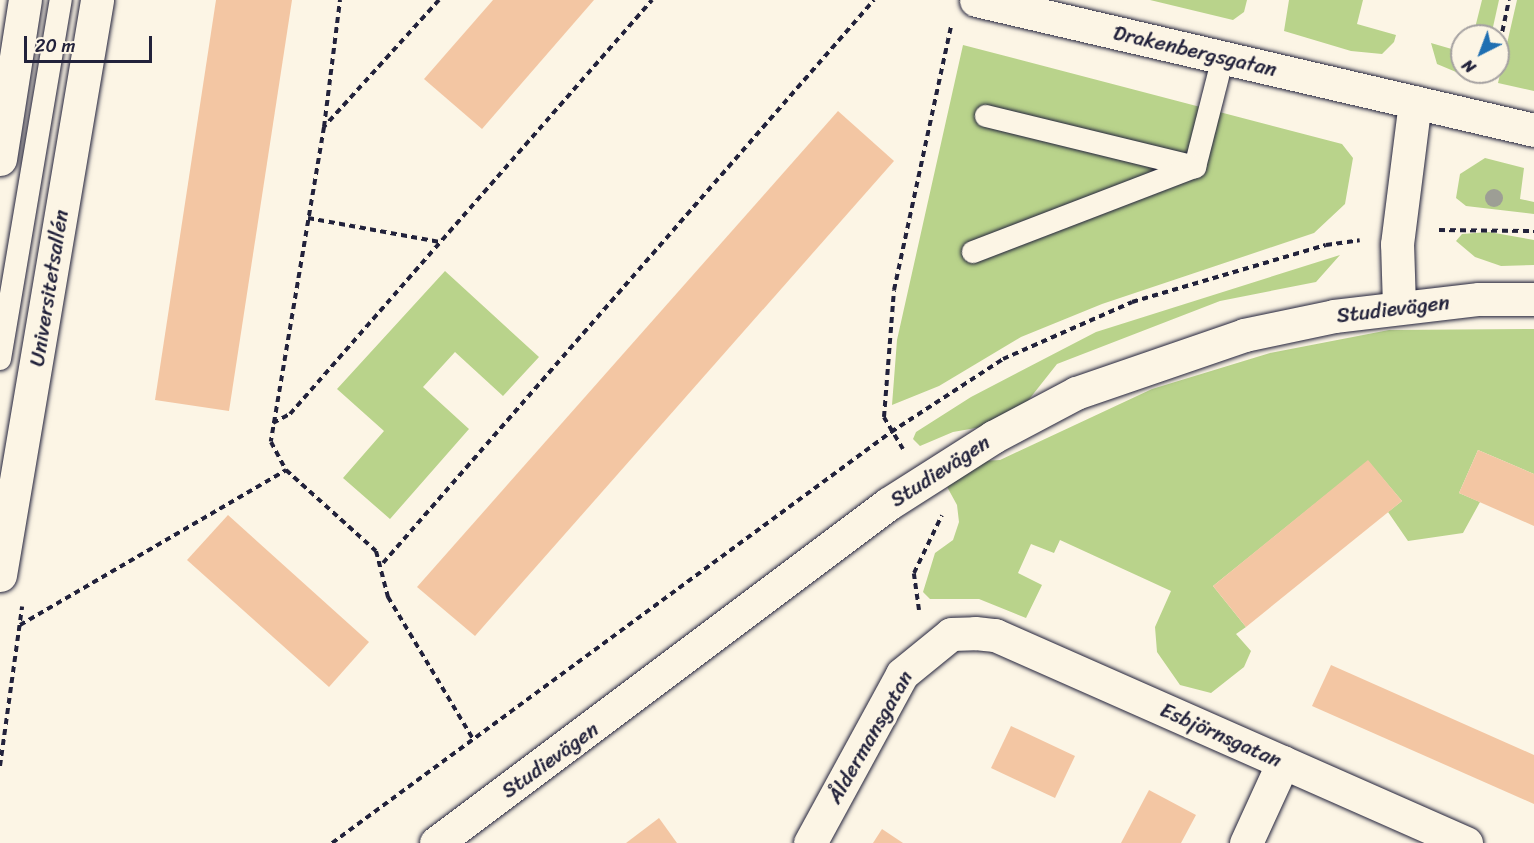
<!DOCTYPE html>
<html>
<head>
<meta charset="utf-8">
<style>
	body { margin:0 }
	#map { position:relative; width:1534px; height:843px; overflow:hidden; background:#fcf5e5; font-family:Sriracha,sans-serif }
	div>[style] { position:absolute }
	.green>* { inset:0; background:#b9d38b }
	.building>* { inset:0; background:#f3c6a3 }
	.path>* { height:4px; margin-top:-2px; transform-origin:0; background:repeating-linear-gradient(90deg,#22223b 0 6px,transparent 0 10.5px) }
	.roads { filter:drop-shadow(0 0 2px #22223b) drop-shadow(0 0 2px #22223b) }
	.lane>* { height:22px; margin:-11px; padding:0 11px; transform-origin:11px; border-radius:11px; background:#fcf5e5 }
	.street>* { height:33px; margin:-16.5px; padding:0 16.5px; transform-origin:16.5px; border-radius:16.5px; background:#fcf5e5 }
	.secondary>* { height:33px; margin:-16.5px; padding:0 16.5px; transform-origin:16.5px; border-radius:16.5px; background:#fcf5e5 }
	.trees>* { width:18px; height:18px; margin:-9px; border-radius:50%; background:#9d9e95 }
	span { translate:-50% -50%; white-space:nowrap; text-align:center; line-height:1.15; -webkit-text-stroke:6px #fcf5e5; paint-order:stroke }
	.street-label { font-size:21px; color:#22223b }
	.north { position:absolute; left:1450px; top:24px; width:60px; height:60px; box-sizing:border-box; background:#fcf5e5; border:2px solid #a5a1a1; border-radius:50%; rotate:222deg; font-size:16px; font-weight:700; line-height:24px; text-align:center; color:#22223b }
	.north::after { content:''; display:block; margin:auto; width:21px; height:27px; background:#1f6fb2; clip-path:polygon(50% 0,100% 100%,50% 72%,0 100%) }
	.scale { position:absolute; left:24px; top:36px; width:128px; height:27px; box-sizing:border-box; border:3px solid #22223b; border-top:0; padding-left:8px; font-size:18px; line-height:21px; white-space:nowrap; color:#22223b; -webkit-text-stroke:4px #fcf5e5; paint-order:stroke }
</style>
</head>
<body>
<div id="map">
	<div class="green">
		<i style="clip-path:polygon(1150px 0,1247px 0,1244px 12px,1233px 20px)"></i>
		<i style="clip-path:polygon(1289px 0,1363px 0,1357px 24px,1396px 35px,1394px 42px,1382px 54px,1351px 51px,1284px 31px)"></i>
		<i style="clip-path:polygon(1482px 0,1499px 0,1491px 36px,1473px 36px)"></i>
		<i style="clip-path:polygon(1517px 0,1534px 0,1534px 91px,1498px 83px)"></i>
		<i style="clip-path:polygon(1431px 43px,1462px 52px,1462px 72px,1483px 73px,1468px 77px,1437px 64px)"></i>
		<i style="clip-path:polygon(963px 45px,1342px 144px,1353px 158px,1345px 204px,1314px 233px,1102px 304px,1021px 337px,939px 386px,892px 405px,897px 340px)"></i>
		<i style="clip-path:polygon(1485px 158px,1524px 168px,1520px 199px,1534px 202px,1534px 214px,1466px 206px,1456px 198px,1460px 174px)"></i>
		<i style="clip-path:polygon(1489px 232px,1534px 240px,1534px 265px,1501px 266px,1475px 257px,1456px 241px,1462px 234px)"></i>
		<i style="clip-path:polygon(1340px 255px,1316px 282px,1220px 301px,1057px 364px,1023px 407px,987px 426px,953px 432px,920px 446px,913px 439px,916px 432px,971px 397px,1096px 332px)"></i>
		<i style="clip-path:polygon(445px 271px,539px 357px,503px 396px,455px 352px,423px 387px,469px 429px,390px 519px,343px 478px,384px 431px,337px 389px)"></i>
		<i style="clip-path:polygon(1534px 329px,1534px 474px,1478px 450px,1459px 493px,1480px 502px,1463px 533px,1408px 541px,1388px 512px,1402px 501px,1368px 461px,1213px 586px,1246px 627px,1236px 634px,1251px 651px,1244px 667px,1211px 693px,1180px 685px,1157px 652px,1155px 627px,1171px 591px,1060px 540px,1054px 553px,1031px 544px,1018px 573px,1042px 585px,1026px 618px,979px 599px,930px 599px,923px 592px,935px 553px,953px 540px,959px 522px,957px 505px,940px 474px,965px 462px,1000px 460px,1152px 389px,1270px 353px,1389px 330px)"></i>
	</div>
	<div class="building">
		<i style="clip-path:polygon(216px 0,292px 0,229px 411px,155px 400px)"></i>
		<i style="clip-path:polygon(493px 0,594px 0,482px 129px,424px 79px)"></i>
		<i style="clip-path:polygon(838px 111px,894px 161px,475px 636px,417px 587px)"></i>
		<i style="clip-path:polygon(1478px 450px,1534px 474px,1534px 526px,1459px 493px)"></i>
		<i style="clip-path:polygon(1368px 460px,1402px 501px,1246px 627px,1213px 586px)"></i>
		<i style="clip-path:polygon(228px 515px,369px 642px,329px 687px,187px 560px)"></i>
		<i style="clip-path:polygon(1331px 665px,1534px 755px,1534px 804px,1312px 706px)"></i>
		<i style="clip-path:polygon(1011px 726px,1075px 756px,1055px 798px,991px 768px)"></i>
		<i style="clip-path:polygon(1149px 790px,1196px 815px,1181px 843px,1121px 843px)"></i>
		<i style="clip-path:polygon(659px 818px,677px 843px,626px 843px)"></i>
		<i style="clip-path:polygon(882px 829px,903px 843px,873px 843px)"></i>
	</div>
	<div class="path">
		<i style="left:439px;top:0;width:171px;rotate:132.2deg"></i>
		<i style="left:324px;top:127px;width:319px;rotate:99.6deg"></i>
		<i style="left:271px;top:442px;width:32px;rotate:62deg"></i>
		<i style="left:286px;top:470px;width:121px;rotate:42deg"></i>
		<i style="left:376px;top:551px;width:48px;rotate:75.4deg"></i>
		<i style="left:388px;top:597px;width:165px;rotate:59.1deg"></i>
		<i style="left:1498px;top:52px;width:53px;rotate:-78.1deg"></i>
		<i style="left:324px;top:127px;width:128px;rotate:-82.8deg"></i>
		<i style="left:308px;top:218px;width:134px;rotate:10.3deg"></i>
		<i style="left:1439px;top:230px;width:95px;rotate:0.6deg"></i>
		<i style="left:273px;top:423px;width:19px;rotate:-28deg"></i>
		<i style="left:290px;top:414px;width:550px;rotate:-48.83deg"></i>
		<i style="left:903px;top:449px;width:37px;rotate:-121deg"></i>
		<i style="left:884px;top:417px;width:127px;rotate:-85.5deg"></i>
		<i style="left:894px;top:290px;width:269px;rotate:-77.8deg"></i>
		<i style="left:383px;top:563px;width:747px;rotate:-48.91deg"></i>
		<i style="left:919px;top:610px;width:37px;rotate:-98deg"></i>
		<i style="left:914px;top:573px;width:64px;rotate:-64.2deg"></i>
		<i style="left:20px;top:625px;width:308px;rotate:-30.2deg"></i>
		<i style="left:0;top:766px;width:161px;rotate:-82.1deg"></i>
		<i style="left:332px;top:843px;width:694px;rotate:-36.32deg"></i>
		<i style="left:891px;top:432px;width:134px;rotate:-33.1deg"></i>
		<i style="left:1003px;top:359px;width:141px;rotate:-23.8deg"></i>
		<i style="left:1132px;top:302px;width:202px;rotate:-16.4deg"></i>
		<i style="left:1326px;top:245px;width:34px;rotate:-8deg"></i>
	</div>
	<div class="roads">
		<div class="lane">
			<i style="left:986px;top:116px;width:215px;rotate:13.7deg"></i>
			<i style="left:1195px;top:167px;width:114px;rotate:-75.7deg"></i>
			<i style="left:973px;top:252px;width:238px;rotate:-21deg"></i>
			<i style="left:0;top:359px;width:364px;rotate:-80.4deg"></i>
		</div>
		<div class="street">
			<i style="left:976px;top:0;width:573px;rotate:13.11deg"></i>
			<i style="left:1399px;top:306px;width:62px;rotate:-91.8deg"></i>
			<i style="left:1397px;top:244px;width:143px;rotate:-82.8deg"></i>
			<i style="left:810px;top:843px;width:192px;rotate:-61.4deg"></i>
			<i style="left:902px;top:674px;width:63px;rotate:-39.2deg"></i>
			<i style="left:951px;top:634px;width:24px;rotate:-2deg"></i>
			<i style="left:975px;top:633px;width:20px;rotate:6deg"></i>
			<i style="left:995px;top:635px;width:515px;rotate:23.83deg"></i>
			<i style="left:1246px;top:843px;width:89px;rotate:-65.4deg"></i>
		</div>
		<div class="secondary">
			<i style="left:0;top:159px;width:161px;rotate:-81.1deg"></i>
			<i style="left:0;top:575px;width:583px;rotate:-80.42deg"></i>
			<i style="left:436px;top:843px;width:565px;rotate:-36.87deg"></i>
			<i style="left:888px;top:504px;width:125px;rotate:-32.5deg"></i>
			<i style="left:993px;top:437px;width:94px;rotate:-27.9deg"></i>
			<i style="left:1076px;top:393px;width:178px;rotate:-19deg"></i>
			<i style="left:1244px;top:335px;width:92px;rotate:-11.9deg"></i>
			<i style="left:1334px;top:316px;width:146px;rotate:-6.7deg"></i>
			<i style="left:1479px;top:299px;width:55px"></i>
		</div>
	</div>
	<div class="trees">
		<i style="left:1494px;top:198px"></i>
	</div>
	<div class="street-label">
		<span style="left:1195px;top:51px;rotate:13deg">Drakenbergsgatan</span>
		<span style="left:49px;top:288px;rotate:-81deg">Universitetsallén</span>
		<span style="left:1393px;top:309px;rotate:-7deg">Studievägen</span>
		<span style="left:940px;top:471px;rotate:-33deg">Studievägen</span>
		<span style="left:1221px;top:735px;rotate:24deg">Esbjörnsgatan</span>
		<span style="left:870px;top:737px;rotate:-60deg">Åldermansgatan</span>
		<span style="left:550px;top:760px;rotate:-36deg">Studievägen</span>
	</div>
	<div class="north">N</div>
	<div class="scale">20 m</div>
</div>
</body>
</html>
